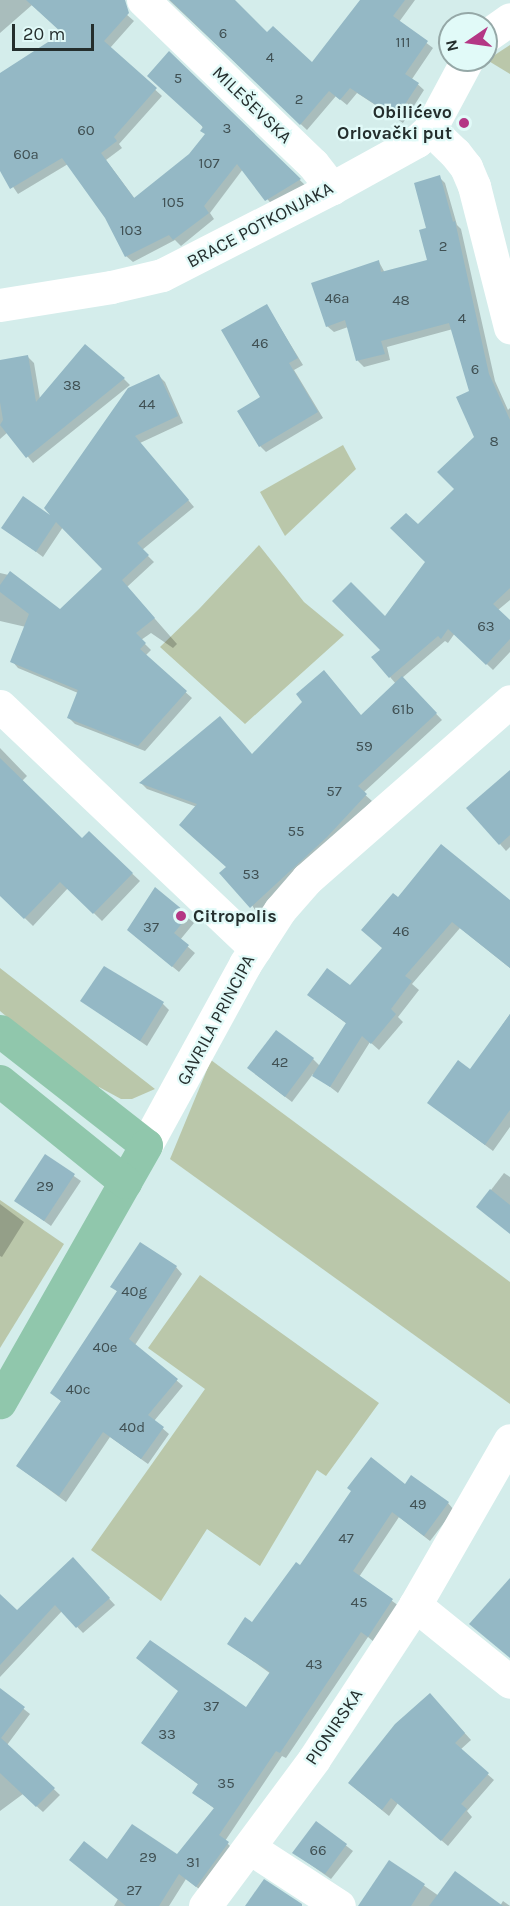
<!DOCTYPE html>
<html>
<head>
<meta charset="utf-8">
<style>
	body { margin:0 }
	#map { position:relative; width:510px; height:1906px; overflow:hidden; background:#d4edeb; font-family:Karla,sans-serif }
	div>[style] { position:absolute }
	.green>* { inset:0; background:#bac7aa }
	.shadow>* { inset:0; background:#0003 }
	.building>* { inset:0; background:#94b8c5 }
	.minor>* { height:33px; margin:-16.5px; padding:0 16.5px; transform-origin:16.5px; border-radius:16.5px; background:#fff }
	.major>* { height:33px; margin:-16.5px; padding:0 16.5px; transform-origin:16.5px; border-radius:16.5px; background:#90c7ac }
	.dots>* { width:16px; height:16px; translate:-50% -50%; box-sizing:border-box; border:3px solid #e1faf8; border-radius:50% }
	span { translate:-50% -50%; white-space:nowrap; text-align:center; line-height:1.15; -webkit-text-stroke:4.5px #e1faf8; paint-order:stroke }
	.number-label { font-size:15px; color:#405053 }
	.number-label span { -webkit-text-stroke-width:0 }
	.street-label { font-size:18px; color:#242e2d }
	.poi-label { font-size:18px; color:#242e2d; font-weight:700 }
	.right { translate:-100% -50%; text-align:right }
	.left { translate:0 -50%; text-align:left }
	.north { position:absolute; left:438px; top:12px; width:60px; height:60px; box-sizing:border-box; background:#e1faf8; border:2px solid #95a8a7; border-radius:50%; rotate:257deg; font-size:16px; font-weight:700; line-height:24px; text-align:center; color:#242e2d }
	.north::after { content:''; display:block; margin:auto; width:21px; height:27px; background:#b43785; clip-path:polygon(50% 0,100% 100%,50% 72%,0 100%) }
	.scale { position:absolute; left:12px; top:24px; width:82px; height:27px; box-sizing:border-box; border:3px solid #242e2d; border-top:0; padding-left:8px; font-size:18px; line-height:21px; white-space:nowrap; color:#242e2d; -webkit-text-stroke:4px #e1faf8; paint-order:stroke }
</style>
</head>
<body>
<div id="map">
	<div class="green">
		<i style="clip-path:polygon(510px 45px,510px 74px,487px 60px)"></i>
		<i style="clip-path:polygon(343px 445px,356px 469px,285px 536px,260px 492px)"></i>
		<i style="clip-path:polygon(259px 545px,304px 602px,344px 635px,245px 724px,160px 647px,199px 609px)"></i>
		<i style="clip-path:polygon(0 968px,155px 1089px,132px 1099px,121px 1099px,99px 1087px,96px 1092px,0 1011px)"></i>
		<i style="clip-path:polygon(211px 1060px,510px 1282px,510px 1404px,170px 1159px)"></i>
		<i style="clip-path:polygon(0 1200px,64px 1244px,0 1348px)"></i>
		<i style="clip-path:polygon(200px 1275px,379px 1403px,326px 1476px,317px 1470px,260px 1566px,207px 1529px,161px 1601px,91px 1550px,205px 1389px,148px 1348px)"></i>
	</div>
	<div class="shadow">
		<i style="clip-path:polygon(0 0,110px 0,134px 21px,110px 48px,162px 96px,119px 144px,122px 148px,106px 160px,135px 199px,190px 156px,206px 135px,169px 54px,306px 186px,273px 206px,243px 169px,210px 213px,214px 219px,181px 246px,175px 240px,133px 262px,126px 256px,106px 217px,68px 164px,18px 194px,0 168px,0 75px,64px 34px,32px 5px,0 33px)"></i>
		<i style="clip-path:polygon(169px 0,233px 0,267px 34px,312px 64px,363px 0,415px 0,399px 22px,433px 48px,412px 79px,424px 90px,403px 123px,357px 93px,347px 105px,336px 96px,307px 130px)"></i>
		<i style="clip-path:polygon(439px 177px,445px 183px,457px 225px,461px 229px,495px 381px,508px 410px,510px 408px,510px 600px,498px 610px,510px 622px,510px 652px,493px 670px,455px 633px,448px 643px,445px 641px,402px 678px,442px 720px,363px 793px,372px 801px,257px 913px,228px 867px,197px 807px,147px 789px,141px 783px,252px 756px,362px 716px,396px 684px,373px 657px,382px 650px,385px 618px,427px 562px,418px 526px,456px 490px,475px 437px,471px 392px,453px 329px,387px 347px,390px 360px,364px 367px,358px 361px,348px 327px,334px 332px,327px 326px,379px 262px,385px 273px,428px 261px,428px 229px)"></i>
		<i style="clip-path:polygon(267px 306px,303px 365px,294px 370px,323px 418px,266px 452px,260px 446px)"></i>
		<i style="clip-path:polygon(27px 356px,34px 363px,40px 399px,124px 379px,130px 385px,33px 463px,8px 432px,0 439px,0 361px)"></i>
		<i style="clip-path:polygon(159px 376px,165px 382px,183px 423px,140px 443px,194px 507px,142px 550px,154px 562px,127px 587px,177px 644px,173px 648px,151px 633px,141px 640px,151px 650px,145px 656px,192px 698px,145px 751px,75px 724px,69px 718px,78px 693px,18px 668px,12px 661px,26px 627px,0 621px,0 573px,13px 576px,60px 611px,104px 569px,63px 527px,43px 557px,3px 527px,55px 520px)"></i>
		<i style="clip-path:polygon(0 748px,27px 776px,22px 781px,82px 840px,89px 833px,140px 881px,102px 921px,68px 888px,33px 926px,0 894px)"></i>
		<i style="clip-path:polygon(510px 771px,510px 847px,506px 851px,500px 844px)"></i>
		<i style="clip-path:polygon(155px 890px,194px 923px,180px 940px,195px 953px,179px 972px,135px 936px)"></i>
		<i style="clip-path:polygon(398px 900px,510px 902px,510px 968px,460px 928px,412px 984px,419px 990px,398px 1017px,403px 1022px,379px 1050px,370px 1042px,338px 1093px,313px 1074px,292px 1102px,255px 1074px,313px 1059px,320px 1066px,347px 1024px,309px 995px,351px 987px,383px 948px)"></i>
		<i style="clip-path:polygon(82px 1001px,163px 1004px,169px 1010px,147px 1046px)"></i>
		<i style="clip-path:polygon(510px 1014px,510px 1127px,493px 1151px,429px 1103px,471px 1071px)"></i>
		<i style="clip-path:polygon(45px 1156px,81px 1181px,51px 1226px,16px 1201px)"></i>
		<i style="clip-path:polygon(504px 1173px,510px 1177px,510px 1233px,478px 1207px)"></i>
		<i style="clip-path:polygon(0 1204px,24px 1222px,2px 1257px,0 1256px)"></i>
		<i style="clip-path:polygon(176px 1267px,182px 1274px,135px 1345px,183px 1386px,154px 1421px,169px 1434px,148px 1464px,110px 1437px,66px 1502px,17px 1466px,62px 1402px,52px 1393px,118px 1292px,112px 1287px)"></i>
		<i style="clip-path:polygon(405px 1486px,448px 1503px,454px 1510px,430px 1541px,399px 1517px,359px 1577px,399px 1606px,374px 1642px,368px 1637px,286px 1758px,282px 1756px,225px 1841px,234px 1850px,203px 1892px,186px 1879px,169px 1906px,114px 1906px,118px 1899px,107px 1862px,177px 1856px,215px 1809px,194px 1793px,199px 1785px,143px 1743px,247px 1709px,271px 1674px,229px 1644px,253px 1624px,301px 1568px)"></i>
		<i style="clip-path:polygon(79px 1566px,115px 1605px,83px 1633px,62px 1611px,0 1677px,0 1597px,17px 1612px)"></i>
		<i style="clip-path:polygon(0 1690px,30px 1714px,7px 1745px,60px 1795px,43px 1812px,23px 1794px,0 1811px)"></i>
		<i style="clip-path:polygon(436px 1701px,471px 1740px,460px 1750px,494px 1780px,467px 1811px,472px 1817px,448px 1846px,398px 1803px,389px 1816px,356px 1789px)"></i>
		<i style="clip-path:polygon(317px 1823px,353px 1851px,331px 1879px,294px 1853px)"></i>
		<i style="clip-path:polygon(390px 1862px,439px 1896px,500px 1906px,366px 1906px)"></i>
		<i style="clip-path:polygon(503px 1901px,510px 1906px,500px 1906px)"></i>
	</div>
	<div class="building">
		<i style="clip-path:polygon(26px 0,125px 0,129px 13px,104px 41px,157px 88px,114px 137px,117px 141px,101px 153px,134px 198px,189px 154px,205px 134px,200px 131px,203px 127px,147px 76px,169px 51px,301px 179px,265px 201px,237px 164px,204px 206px,209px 213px,173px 240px,169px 235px,125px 257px,105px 218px,62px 158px,10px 189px,0 171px,0 73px,62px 33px)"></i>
		<i style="clip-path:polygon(170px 0,235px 0,267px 32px,273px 26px,312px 62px,360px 0,405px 0,393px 16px,428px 41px,405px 74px,419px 83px,396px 118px,350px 88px,340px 100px,329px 91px,300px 125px)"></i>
		<i style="clip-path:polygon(440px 175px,453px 222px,455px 221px,489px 374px,510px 420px,510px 588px,493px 604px,510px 620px,510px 639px,486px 665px,448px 629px,441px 639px,438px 636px,389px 678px,371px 657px,380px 650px,332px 601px,351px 582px,385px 616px,425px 562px,390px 528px,406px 513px,418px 524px,454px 489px,437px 472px,474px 437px,456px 397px,469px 391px,449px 323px,381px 341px,385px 354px,356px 361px,345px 320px,326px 327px,311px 283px,379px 260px,381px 272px,427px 260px,419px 230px,426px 228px,414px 183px)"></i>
		<i style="clip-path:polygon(267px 304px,298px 358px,289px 363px,318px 412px,259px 447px,237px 411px,260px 397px,221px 330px)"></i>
		<i style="clip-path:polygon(85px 344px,125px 378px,26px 458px,0 425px,3px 420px,0 402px,0 360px,28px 355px,36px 402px)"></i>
		<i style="clip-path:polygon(159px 374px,178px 416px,135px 436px,189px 500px,137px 543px,149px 555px,122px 580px,155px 618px,136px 633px,146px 643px,140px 649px,187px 691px,138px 746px,67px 718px,78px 690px,10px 662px,29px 614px,0 592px,0 585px,10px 571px,60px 609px,102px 569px,56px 522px,36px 552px,1px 528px,23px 496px,50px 515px,44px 508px,128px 388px)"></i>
		<i style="clip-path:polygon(324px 670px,361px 715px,402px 676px,437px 713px,358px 786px,367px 794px,327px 837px,250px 908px,219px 873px,226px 867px,179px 825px,197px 804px,139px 783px,220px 716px,252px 754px,302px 702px,296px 694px)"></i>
		<i style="clip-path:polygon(0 758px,82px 838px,89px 831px,133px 873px,93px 914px,60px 882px,24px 919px,0 896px)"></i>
		<i style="clip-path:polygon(510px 770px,510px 835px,499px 845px,466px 808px)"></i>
		<i style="clip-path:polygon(441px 844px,510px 900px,510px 968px,452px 922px,405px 976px,412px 981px,391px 1009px,396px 1014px,371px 1044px,362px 1036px,330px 1087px,312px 1076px,346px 1023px,307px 995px,327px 968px,350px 985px,382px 948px,361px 930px,393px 893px,398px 897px)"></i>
		<i style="clip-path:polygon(155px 887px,189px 915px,174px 933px,189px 945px,172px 967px,127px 930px)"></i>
		<i style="clip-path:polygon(104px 966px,164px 1002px,140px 1041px,80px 1001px)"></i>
		<i style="clip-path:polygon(510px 1014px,510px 1110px,485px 1145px,427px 1103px,458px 1060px,470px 1069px)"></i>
		<i style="clip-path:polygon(276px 1030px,314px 1058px,285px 1097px,247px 1068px)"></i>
		<i style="clip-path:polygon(45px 1154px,75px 1174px,44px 1221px,14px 1201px)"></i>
		<i style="clip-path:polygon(490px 1189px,510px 1205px,510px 1234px,476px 1207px)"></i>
		<i style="clip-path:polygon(140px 1242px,177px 1266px,129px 1339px,178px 1379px,148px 1415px,164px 1427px,141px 1459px,103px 1432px,59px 1496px,16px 1466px,61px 1401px,50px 1393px,117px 1291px,110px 1287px)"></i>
		<i style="clip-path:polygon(371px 1457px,405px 1484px,411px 1475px,449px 1502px,424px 1536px,392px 1512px,353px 1571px,393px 1599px,368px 1637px,361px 1632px,280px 1753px,276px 1751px,219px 1835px,229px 1842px,196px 1887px,179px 1874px,159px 1906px,126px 1906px,69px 1860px,84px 1841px,107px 1859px,132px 1824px,177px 1854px,214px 1808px,192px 1793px,198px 1784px,141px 1743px,178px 1691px,136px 1658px,150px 1640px,246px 1707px,270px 1672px,227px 1644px,245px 1617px,252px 1622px,296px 1562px,300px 1565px,351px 1491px,347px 1488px)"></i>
		<i style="clip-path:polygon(73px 1557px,110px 1598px,76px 1628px,55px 1605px,0 1665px,0 1594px,17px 1610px)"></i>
		<i style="clip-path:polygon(510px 1578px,510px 1658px,469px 1624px)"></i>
		<i style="clip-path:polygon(0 1688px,25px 1707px,1px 1738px,55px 1788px,36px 1807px,0 1773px)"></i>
		<i style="clip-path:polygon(430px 1693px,465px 1733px,455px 1743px,489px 1773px,461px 1804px,467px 1809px,441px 1841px,391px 1798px,382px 1810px,348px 1783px,395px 1724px)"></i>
		<i style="clip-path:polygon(316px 1821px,347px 1844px,325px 1874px,292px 1853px)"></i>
		<i style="clip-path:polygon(389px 1860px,425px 1884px,411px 1906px,358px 1906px)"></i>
		<i style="clip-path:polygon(455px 1871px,503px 1906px,429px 1906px)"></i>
		<i style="clip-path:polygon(264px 1879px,302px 1904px,302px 1906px,245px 1906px)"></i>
	</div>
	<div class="minor">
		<i style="left:143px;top:0;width:236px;rotate:44deg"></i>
		<i style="left:313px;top:164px;width:31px;rotate:52deg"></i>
		<i style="left:486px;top:36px;width:29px;rotate:-35deg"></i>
		<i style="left:430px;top:129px;width:35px;rotate:44deg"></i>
		<i style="left:455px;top:153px;width:18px;rotate:52deg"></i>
		<i style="left:466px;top:167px;width:21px;rotate:67deg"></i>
		<i style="left:474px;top:186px;width:146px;rotate:75.7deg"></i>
		<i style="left:0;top:305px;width:112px;rotate:-9.2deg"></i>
		<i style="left:111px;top:287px;width:52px;rotate:-13.2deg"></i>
		<i style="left:162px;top:275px;width:191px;rotate:-27.1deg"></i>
		<i style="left:332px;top:188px;width:97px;rotate:-28.9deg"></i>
		<i style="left:417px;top:141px;width:18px;rotate:-43deg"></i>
		<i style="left:430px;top:129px;width:78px;rotate:-61.8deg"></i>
		<i style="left:0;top:706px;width:352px;rotate:43.5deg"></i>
		<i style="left:146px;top:1145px;width:206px;rotate:-61.3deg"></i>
		<i style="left:245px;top:964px;width:64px;rotate:-57.1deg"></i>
		<i style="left:280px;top:910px;width:41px;rotate:-48.9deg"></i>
		<i style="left:307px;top:879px;width:270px;rotate:-41.2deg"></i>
		<i style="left:415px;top:1605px;width:122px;rotate:39deg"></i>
		<i style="left:250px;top:1848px;width:106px;rotate:33.1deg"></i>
		<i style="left:205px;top:1906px;width:183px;rotate:-53.4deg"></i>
		<i style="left:314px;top:1759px;width:184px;rotate:-56.7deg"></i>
		<i style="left:415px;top:1605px;width:190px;rotate:-60.1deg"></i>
	</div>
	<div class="major">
		<i style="left:0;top:1031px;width:185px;rotate:38deg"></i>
		<i style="left:146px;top:1145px;width:296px;rotate:119.6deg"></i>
		<i style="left:0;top:1081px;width:161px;rotate:38.9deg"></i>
	</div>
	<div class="dots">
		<i style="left:464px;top:123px;background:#b43785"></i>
		<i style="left:181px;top:916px;background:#b43785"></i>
	</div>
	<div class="number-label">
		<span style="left:223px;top:34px">6</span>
		<span style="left:403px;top:43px">111</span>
		<span style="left:270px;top:58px">4</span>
		<span style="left:178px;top:79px">5</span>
		<span style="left:299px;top:100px">2</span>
		<span style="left:227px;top:129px">3</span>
		<span style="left:86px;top:131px">60</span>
		<span style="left:26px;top:155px">60a</span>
		<span style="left:209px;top:164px">107</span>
		<span style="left:173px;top:203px">105</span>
		<span style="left:131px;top:231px">103</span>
		<span style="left:443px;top:247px">2</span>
		<span style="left:337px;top:299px">46a</span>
		<span style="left:401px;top:301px">48</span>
		<span style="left:462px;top:319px">4</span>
		<span style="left:260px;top:344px">46</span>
		<span style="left:475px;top:370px">6</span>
		<span style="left:72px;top:386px">38</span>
		<span style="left:147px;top:405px">44</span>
		<span style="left:494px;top:442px">8</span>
		<span style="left:486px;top:627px">63</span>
		<span style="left:403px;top:710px">61b</span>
		<span style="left:364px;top:747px">59</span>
		<span style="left:334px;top:792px">57</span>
		<span style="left:296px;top:832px">55</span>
		<span style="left:251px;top:875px">53</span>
		<span style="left:151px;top:928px">37</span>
		<span style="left:401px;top:932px">46</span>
		<span style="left:280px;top:1063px">42</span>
		<span style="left:45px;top:1187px">29</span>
		<span style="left:134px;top:1292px">40g</span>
		<span style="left:105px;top:1348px">40e</span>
		<span style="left:78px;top:1390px">40c</span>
		<span style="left:132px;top:1428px">40d</span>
		<span style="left:418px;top:1505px">49</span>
		<span style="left:346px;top:1539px">47</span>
		<span style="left:359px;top:1603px">45</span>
		<span style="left:314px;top:1665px">43</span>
		<span style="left:211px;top:1707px">37</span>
		<span style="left:167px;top:1735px">33</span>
		<span style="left:226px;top:1784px">35</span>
		<span style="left:318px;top:1851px">66</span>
		<span style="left:148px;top:1858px">29</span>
		<span style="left:193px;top:1863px">31</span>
		<span style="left:134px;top:1891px">27</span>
	</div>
	<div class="street-label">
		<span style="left:252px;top:105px;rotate:44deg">MILEŠEVSKA</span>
		<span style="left:260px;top:225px;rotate:-28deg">BRACE POTKONJAKA</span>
		<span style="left:216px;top:1020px;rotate:-62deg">GAVRILA PRINCIPA</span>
		<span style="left:334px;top:1727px;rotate:-56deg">PIONIRSKA</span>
	</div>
	<div class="poi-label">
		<span class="right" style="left:452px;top:123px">Obilićevo<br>Orlovački put</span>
		<span class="left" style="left:193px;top:916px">Citropolis</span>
	</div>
	<div class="north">N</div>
	<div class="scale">20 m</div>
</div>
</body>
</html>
